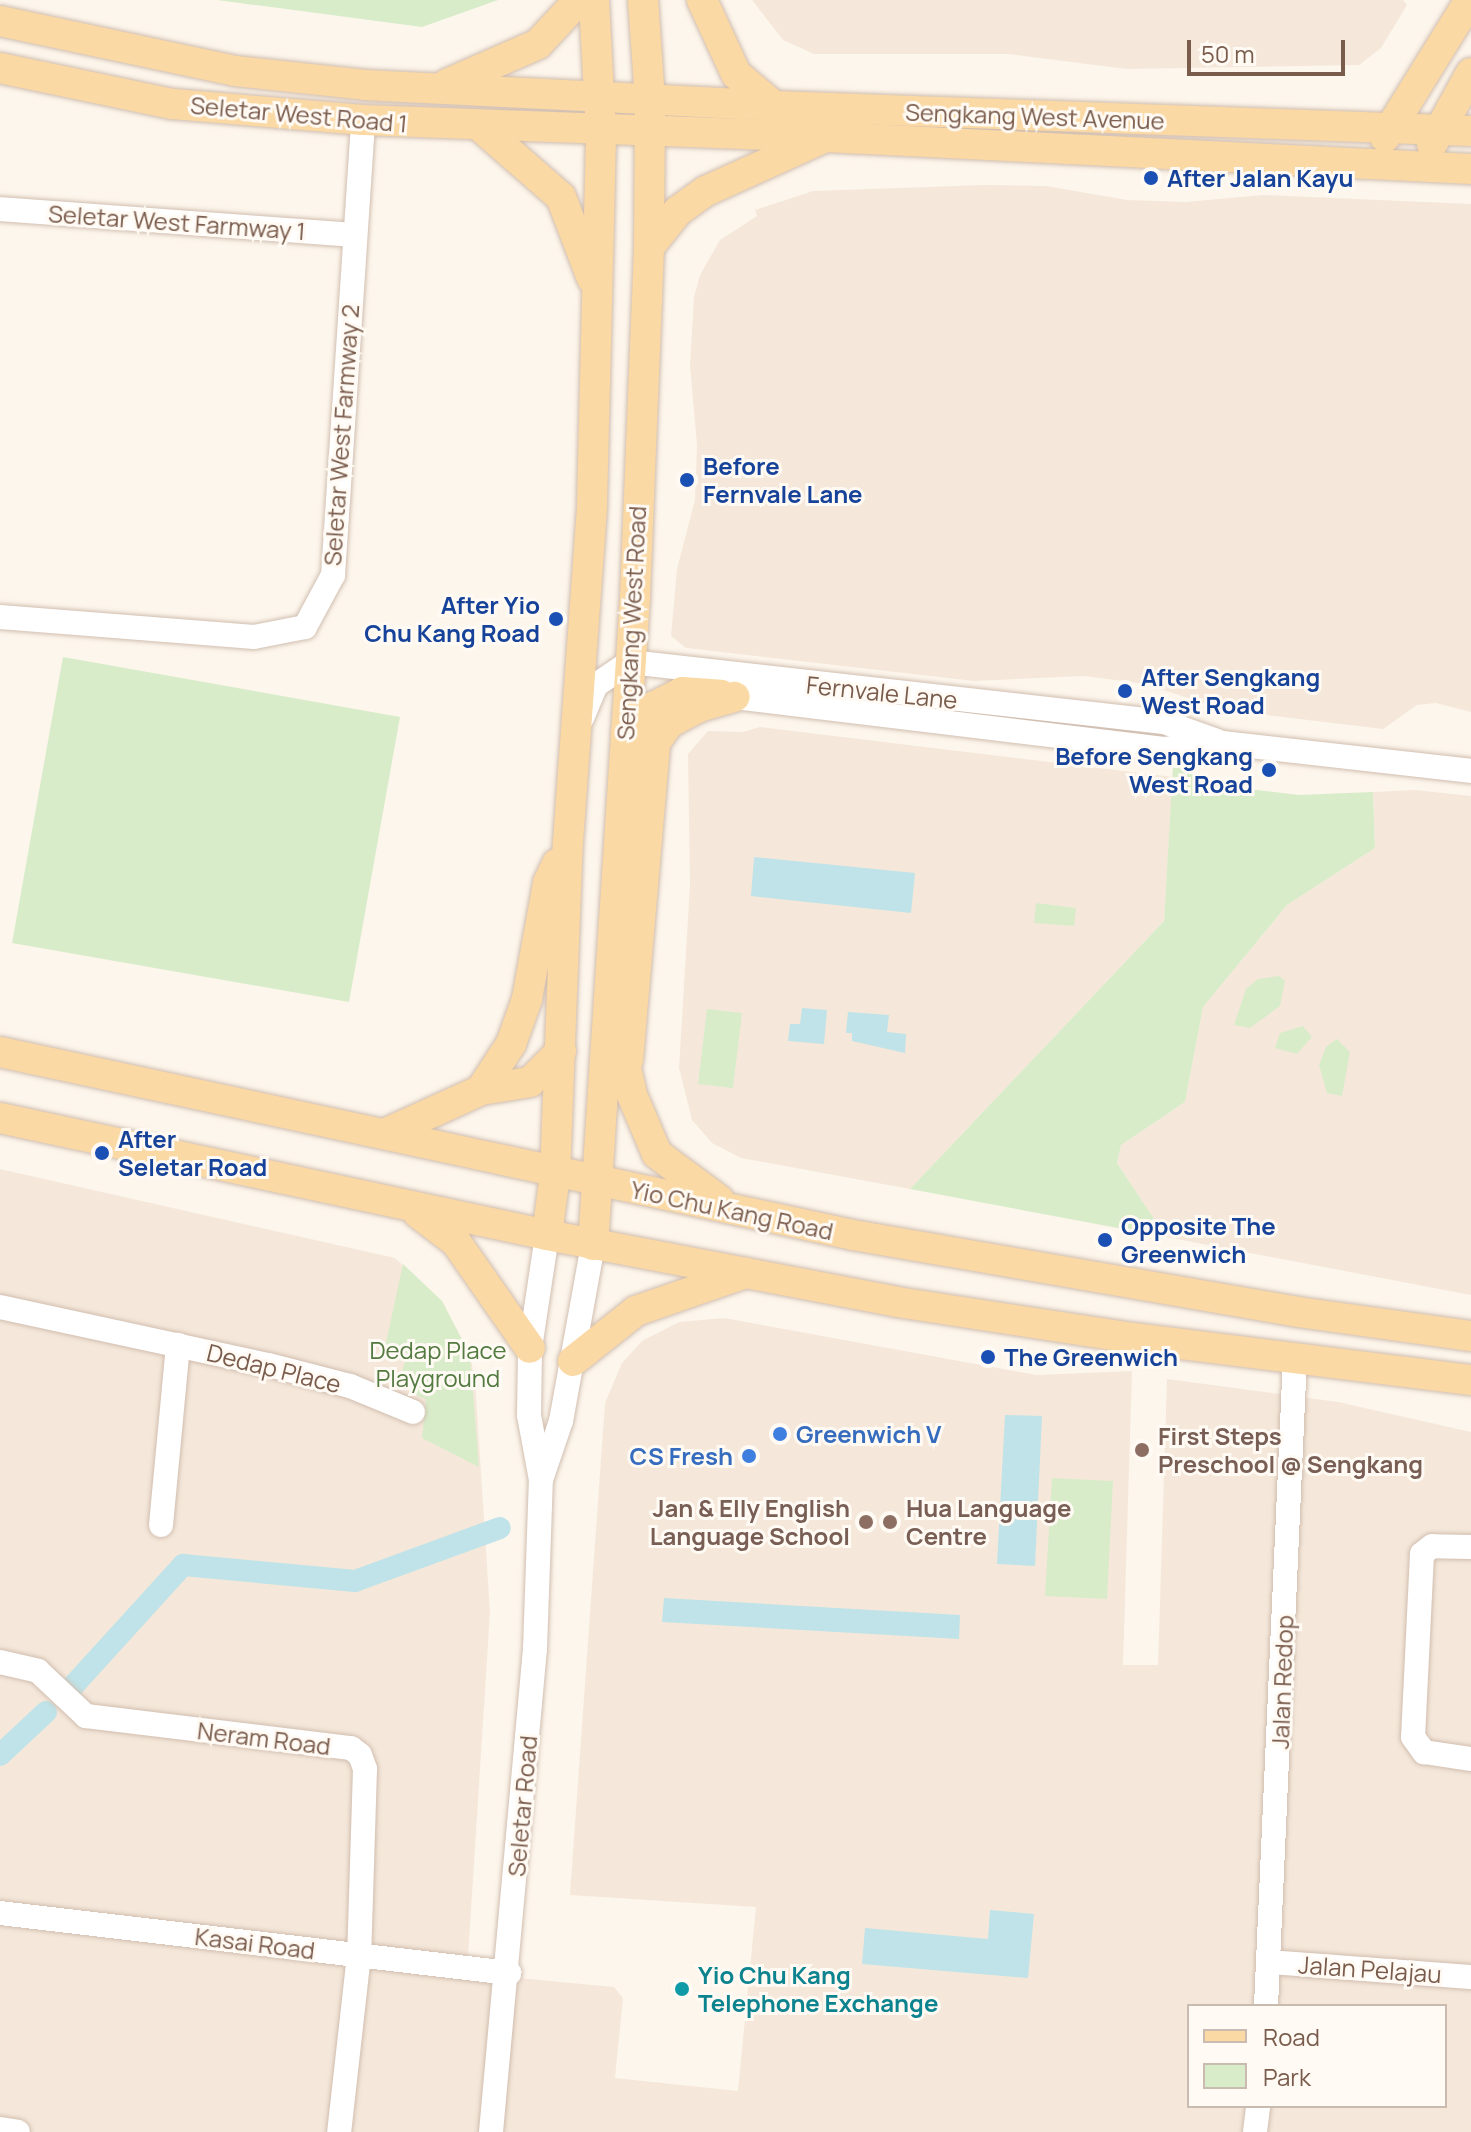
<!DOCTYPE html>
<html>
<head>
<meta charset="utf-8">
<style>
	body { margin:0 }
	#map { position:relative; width:1471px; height:2132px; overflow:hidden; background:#fdf6ec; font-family:Manrope,sans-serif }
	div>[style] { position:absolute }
	.residential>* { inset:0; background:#f5e8da }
	.green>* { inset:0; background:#d8ecc9 }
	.water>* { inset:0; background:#bfe3e8 }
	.canal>* { height:22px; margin:-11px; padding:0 11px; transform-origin:11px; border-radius:11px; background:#bfe3e8 }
	.roads { filter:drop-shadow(0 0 2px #d1beb0) drop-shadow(0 0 2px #d1beb0) }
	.minor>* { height:24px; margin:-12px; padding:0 12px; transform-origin:12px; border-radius:12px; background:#fff }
	.major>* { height:30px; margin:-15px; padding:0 15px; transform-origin:15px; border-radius:15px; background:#fbd9a5 }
	.dots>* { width:22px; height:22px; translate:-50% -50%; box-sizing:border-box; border:4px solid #fffaf3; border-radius:50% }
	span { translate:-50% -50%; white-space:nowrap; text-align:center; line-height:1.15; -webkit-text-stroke:6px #fffaf3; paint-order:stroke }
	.street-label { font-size:24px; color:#7a5c4d }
	.transit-label { font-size:24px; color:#164399; font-weight:700 }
	.left { translate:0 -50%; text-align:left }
	.right { translate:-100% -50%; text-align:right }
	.park-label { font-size:24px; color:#537a41 }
	.shop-label { font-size:24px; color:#366cbe; font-weight:700 }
	.education-label { font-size:24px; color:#785e54; font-weight:700 }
	.culture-label { font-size:24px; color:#0d838f; font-weight:700 }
	.legend { position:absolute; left:1187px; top:2004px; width:260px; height:104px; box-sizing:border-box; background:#fffaf3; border:2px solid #cabbb1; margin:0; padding:10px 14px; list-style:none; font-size:24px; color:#7a5c4d }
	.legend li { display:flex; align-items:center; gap:16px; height:40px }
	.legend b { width:40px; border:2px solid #cabbb1 }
	.scale { position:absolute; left:1187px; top:40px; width:158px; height:36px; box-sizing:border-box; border:4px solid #7a5c4d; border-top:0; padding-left:10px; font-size:24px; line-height:28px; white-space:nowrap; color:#7a5c4d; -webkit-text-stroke:6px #fffaf3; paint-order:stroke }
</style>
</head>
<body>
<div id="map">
	<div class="residential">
		<i style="clip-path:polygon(752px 0,1403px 0,1407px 5px,1381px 48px,1359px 65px,1127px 69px,1009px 54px,814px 54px,783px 40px)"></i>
		<i style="clip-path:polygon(985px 185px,1046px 186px,1127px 200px,1186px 202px,1263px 195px,1471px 204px,1471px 712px,1436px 703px,1417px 705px,1383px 729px,1225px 710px,1145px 684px,1084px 676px,974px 681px,686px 648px,671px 636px,677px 569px,695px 500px,697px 445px,690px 365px,694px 297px,700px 275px,720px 240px,757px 216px,755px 210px,813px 191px)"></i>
		<i style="clip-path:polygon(760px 727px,1173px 777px,1164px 921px,910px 1189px,741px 1158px,712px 1143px,692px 1120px,679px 1068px,690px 885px,688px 754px,708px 731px,743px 732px)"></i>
		<i style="clip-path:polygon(1415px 790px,1471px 796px,1471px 1295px,1166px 1237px,1117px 1163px,1121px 1145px,1185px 1102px,1203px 1007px,1287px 905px,1375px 848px,1373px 792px)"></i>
		<i style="clip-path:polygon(evenodd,0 1169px,395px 1258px,442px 1301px,470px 1355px,475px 1380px,490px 1612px,467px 1973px,614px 1987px,623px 1998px,615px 2078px,738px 2091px,756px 1907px,570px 1895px,605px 1403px,622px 1363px,642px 1341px,679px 1322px,724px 1318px,1036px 1375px,1132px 1371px,1123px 1665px,1158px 1665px,1167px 1379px,1338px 1402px,1471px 1432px,1471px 2132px,0 2132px,0 1169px,1189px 2006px,1445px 2006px,1445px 2106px,1189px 2106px,1189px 2006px)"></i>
	</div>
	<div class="green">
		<i style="clip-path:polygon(217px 0,498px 0,422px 27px)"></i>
		<i style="clip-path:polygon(63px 657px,400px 717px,349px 1002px,12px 943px)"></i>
		<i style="clip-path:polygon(1173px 766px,1239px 788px,1299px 795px,1373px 792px,1375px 848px,1287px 905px,1203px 1007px,1185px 1102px,1121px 1145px,1117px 1163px,1166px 1237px,910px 1189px,1164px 921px)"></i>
		<i style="clip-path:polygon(1036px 903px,1076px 908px,1074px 926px,1034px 923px)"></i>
		<i style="clip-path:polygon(1279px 976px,1285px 981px,1280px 1006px,1250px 1028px,1234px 1025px,1246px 989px,1258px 979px)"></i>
		<i style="clip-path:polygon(707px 1009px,742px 1013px,733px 1088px,698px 1084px)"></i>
		<i style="clip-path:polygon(1303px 1026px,1312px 1037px,1297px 1054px,1275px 1048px,1280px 1033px)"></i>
		<i style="clip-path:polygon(1337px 1039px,1350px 1052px,1342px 1096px,1327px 1093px,1319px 1065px,1326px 1047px)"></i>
		<i style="clip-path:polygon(403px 1264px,442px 1301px,470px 1355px,479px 1467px,422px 1438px,426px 1399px,410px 1393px,402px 1372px,407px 1353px,385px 1347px)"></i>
		<i style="clip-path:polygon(1052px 1478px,1113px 1481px,1107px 1599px,1045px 1596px)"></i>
	</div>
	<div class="water">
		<i style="clip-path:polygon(754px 857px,915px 873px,911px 913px,751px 896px)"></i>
		<i style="clip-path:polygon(802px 1008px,827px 1010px,824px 1044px,788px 1041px,790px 1024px,800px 1024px)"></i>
		<i style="clip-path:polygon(848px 1012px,889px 1015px,887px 1032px,906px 1034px,905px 1053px,852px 1041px,852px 1033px,846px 1033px)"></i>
		<i style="clip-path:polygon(1005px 1415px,1042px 1416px,1035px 1566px,997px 1564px)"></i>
		<i style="clip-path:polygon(664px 1598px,960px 1615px,959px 1639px,662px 1622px)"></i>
		<i style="clip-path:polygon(990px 1910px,1034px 1914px,1028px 1978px,862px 1964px,865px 1928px,988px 1939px)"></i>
	</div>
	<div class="canal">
		<i style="left:73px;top:1686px;width:164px;rotate:-47.7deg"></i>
		<i style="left:183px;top:1565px;width:173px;rotate:5.3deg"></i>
		<i style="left:355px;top:1581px;width:154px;rotate:-20.1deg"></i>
		<i style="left:0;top:1755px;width:63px;rotate:-43.1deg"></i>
	</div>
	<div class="roads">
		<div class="minor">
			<i style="left:0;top:209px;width:354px;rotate:4.2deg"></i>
			<i style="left:0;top:617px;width:255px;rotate:4.5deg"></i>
			<i style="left:254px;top:637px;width:52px;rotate:-11.1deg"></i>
			<i style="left:305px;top:627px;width:59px;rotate:-61.7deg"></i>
			<i style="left:333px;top:575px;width:456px;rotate:-86.2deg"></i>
			<i style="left:735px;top:697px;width:432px;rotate:6.9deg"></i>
			<i style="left:1164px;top:749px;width:59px;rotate:-5.8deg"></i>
			<i style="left:1223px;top:743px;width:250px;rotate:6.4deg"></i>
			<i style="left:582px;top:718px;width:36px;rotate:-67deg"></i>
			<i style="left:596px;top:685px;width:41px;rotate:-34.1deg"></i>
			<i style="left:630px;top:662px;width:537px;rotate:6.41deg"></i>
			<i style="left:1164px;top:722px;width:56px;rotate:19.7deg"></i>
			<i style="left:0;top:1307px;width:275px;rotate:12.2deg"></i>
			<i style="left:269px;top:1365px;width:84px;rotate:14.5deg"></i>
			<i style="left:350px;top:1386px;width:68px;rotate:22.4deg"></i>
			<i style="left:542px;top:1477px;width:59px;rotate:-71.3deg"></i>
			<i style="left:561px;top:1421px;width:179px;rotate:-79.7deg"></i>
			<i style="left:161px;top:1525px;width:181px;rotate:-84.6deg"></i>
			<i style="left:1471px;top:1547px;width:39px;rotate:-179deg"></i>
			<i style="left:1432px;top:1546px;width:13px;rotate:141deg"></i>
			<i style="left:1422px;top:1554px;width:183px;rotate:92.8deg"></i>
			<i style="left:1413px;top:1737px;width:19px;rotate:54deg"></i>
			<i style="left:1424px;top:1752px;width:48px;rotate:8.5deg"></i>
			<i style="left:0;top:1662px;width:39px;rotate:13deg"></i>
			<i style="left:38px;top:1671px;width:66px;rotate:43.2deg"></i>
			<i style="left:86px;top:1716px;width:267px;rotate:6.9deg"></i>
			<i style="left:351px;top:1748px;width:11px;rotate:38deg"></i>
			<i style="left:360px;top:1755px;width:15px;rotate:70deg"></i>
			<i style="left:365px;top:1769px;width:186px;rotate:91.8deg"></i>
			<i style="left:359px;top:1955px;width:178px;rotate:96.4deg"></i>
			<i style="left:0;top:1913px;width:513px;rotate:6.72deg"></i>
			<i style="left:1270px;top:1962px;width:202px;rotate:4.3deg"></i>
			<i style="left:1266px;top:2006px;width:649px;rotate:-87.44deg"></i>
			<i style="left:0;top:2129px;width:18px;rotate:9deg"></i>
			<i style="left:491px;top:2132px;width:485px;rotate:-84.8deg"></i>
			<i style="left:535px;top:1649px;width:169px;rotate:-88deg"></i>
			<i style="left:541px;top:1480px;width:66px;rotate:-100.5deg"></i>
			<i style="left:529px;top:1415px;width:67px;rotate:-89.1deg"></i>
			<i style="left:530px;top:1348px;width:114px;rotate:-81.4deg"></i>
			<i style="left:1255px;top:2132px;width:26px;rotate:-83deg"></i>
		</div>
		<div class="major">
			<i style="left:702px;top:0;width:81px;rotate:65.3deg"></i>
			<i style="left:736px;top:74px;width:50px;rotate:40.1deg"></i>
			<i style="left:0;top:21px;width:240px;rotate:12deg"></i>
			<i style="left:235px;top:71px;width:131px;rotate:6.1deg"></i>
			<i style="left:365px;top:85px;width:410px;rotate:2.9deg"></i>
			<i style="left:774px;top:106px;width:697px;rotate:2.05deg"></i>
			<i style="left:0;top:68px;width:177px;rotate:11.8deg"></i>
			<i style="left:173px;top:104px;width:191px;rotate:4.8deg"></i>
			<i style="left:363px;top:120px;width:463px;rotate:2.1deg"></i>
			<i style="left:826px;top:137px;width:646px;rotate:2.84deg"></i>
			<i style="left:447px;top:84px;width:99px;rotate:-23.7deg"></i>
			<i style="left:538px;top:44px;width:60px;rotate:-47deg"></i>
			<i style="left:483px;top:129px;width:103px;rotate:41.1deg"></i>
			<i style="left:561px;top:197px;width:87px;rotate:69.1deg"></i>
			<i style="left:1385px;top:137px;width:161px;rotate:-58.2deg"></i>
			<i style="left:1432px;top:144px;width:81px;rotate:-61.2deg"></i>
			<i style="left:649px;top:247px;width:46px;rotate:-51.1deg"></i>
			<i style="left:678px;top:211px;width:34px;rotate:-36deg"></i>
			<i style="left:706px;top:191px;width:126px;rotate:-24.3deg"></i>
			<i style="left:626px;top:732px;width:37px;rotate:-43deg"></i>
			<i style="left:653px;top:707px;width:33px;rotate:-27deg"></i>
			<i style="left:682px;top:692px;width:39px;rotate:4deg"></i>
			<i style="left:620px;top:1042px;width:54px;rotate:77.2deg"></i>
			<i style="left:632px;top:1095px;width:64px;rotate:67deg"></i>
			<i style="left:657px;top:1154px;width:77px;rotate:36.6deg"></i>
			<i style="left:0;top:1052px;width:872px;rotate:12.11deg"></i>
			<i style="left:853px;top:1235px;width:452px;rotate:9.8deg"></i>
			<i style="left:1298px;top:1312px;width:175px;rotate:7.9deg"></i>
			<i style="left:628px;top:1060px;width:318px;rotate:-85.1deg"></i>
			<i style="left:655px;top:743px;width:24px;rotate:-55deg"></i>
			<i style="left:669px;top:723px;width:34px;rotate:-28deg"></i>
			<i style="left:699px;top:707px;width:37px;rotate:-16deg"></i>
			<i style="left:481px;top:1090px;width:55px;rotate:-56.9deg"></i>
			<i style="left:511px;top:1044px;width:48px;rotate:-70.4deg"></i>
			<i style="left:527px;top:999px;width:118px;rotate:-79.7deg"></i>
			<i style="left:548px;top:883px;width:21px;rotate:-65deg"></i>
			<i style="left:0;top:1118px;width:559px;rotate:12.07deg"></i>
			<i style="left:547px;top:1235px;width:356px;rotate:10.8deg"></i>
			<i style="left:897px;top:1302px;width:239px;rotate:8.7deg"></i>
			<i style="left:1133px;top:1338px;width:341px;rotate:7.1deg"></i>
			<i style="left:389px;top:1132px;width:101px;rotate:-24.5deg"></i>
			<i style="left:481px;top:1090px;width:50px;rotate:-9.3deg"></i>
			<i style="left:530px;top:1082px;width:44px;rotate:-45deg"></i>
			<i style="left:418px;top:1213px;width:48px;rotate:37.3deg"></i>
			<i style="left:456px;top:1242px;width:129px;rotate:55.1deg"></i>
			<i style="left:547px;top:1235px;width:61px;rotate:-82.4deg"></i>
			<i style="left:555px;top:1175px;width:333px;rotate:-87.8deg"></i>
			<i style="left:568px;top:842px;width:338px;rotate:-85.9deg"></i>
			<i style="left:592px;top:505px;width:374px;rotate:-88.6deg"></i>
			<i style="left:601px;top:131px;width:131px;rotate:-93.1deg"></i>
			<i style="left:593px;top:1245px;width:649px;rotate:-86.29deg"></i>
			<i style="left:635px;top:597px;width:350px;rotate:-87.7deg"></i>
			<i style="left:649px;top:247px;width:147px;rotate:-89.6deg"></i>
			<i style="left:650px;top:100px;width:100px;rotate:-94deg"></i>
			<i style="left:573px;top:1361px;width:80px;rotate:-38.4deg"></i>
			<i style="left:636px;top:1311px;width:116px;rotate:-19.1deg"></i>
		</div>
	</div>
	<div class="dots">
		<i style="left:1151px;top:178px;background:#1a4fb4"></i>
		<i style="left:687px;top:480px;background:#1a4fb4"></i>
		<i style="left:556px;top:619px;background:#1a4fb4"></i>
		<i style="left:1125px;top:691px;background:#1a4fb4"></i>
		<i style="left:1269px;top:770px;background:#1a4fb4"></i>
		<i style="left:102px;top:1153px;background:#1a4fb4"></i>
		<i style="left:1105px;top:1240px;background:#1a4fb4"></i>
		<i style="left:988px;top:1357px;background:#1a4fb4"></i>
		<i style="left:780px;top:1434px;background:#3f7fe0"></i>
		<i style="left:1142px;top:1450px;background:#8d6e63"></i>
		<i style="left:749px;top:1456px;background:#3f7fe0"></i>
		<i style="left:866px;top:1522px;background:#8d6e63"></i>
		<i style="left:890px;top:1522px;background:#8d6e63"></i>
		<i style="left:682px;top:1989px;background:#0f9aa8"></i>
	</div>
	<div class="street-label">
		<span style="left:299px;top:114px;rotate:5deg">Seletar West Road 1</span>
		<span style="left:1035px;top:116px;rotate:2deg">Sengkang West Avenue</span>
		<span style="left:177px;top:222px;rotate:4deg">Seletar West Farmway 1</span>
		<span style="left:341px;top:435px;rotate:-86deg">Seletar West Farmway 2</span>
		<span style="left:631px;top:623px;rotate:-87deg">Sengkang West Road</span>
		<span style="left:882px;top:692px;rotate:6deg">Fernvale Lane</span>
		<span style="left:732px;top:1210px;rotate:12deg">Yio Chu Kang Road</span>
		<span style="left:274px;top:1368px;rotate:14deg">Dedap Place</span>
		<span style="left:1282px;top:1682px;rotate:-88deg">Jalan Redop</span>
		<span style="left:264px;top:1738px;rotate:7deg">Neram Road</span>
		<span style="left:522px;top:1806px;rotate:-85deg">Seletar Road</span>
		<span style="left:255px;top:1943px;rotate:7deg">Kasai Road</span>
		<span style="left:1370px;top:1969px;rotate:4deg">Jalan Pelajau</span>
	</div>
	<div class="transit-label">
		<span class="left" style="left:1167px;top:178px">After Jalan Kayu</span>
		<span class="left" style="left:703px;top:480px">Before<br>Fernvale Lane</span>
		<span class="right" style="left:540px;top:619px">After Yio<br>Chu Kang Road</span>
		<span class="left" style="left:1141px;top:691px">After Sengkang<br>West Road</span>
		<span class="right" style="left:1253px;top:770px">Before Sengkang<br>West Road</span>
		<span class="left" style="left:118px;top:1153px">After<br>Seletar Road</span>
		<span class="left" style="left:1121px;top:1240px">Opposite The<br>Greenwich</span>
		<span class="left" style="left:1004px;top:1357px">The Greenwich</span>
	</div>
	<div class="park-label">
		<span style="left:438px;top:1364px">Dedap Place<br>Playground</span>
	</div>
	<div class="shop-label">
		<span class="left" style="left:796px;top:1434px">Greenwich V</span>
		<span class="right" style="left:733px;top:1456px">CS Fresh</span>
	</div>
	<div class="education-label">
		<span class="left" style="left:1158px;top:1450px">First Steps<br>Preschool @ Sengkang</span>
		<span class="right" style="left:850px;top:1522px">Jan &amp; Elly English<br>Language School</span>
		<span class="left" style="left:906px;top:1522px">Hua Language<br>Centre</span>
	</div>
	<div class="culture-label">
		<span class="left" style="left:698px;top:1989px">Yio Chu Kang<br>Telephone Exchange</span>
	</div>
	<ul class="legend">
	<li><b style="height:10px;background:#fbd9a5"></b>Road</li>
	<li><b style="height:22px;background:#d8ecc9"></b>Park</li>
	</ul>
	<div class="scale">50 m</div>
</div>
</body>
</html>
